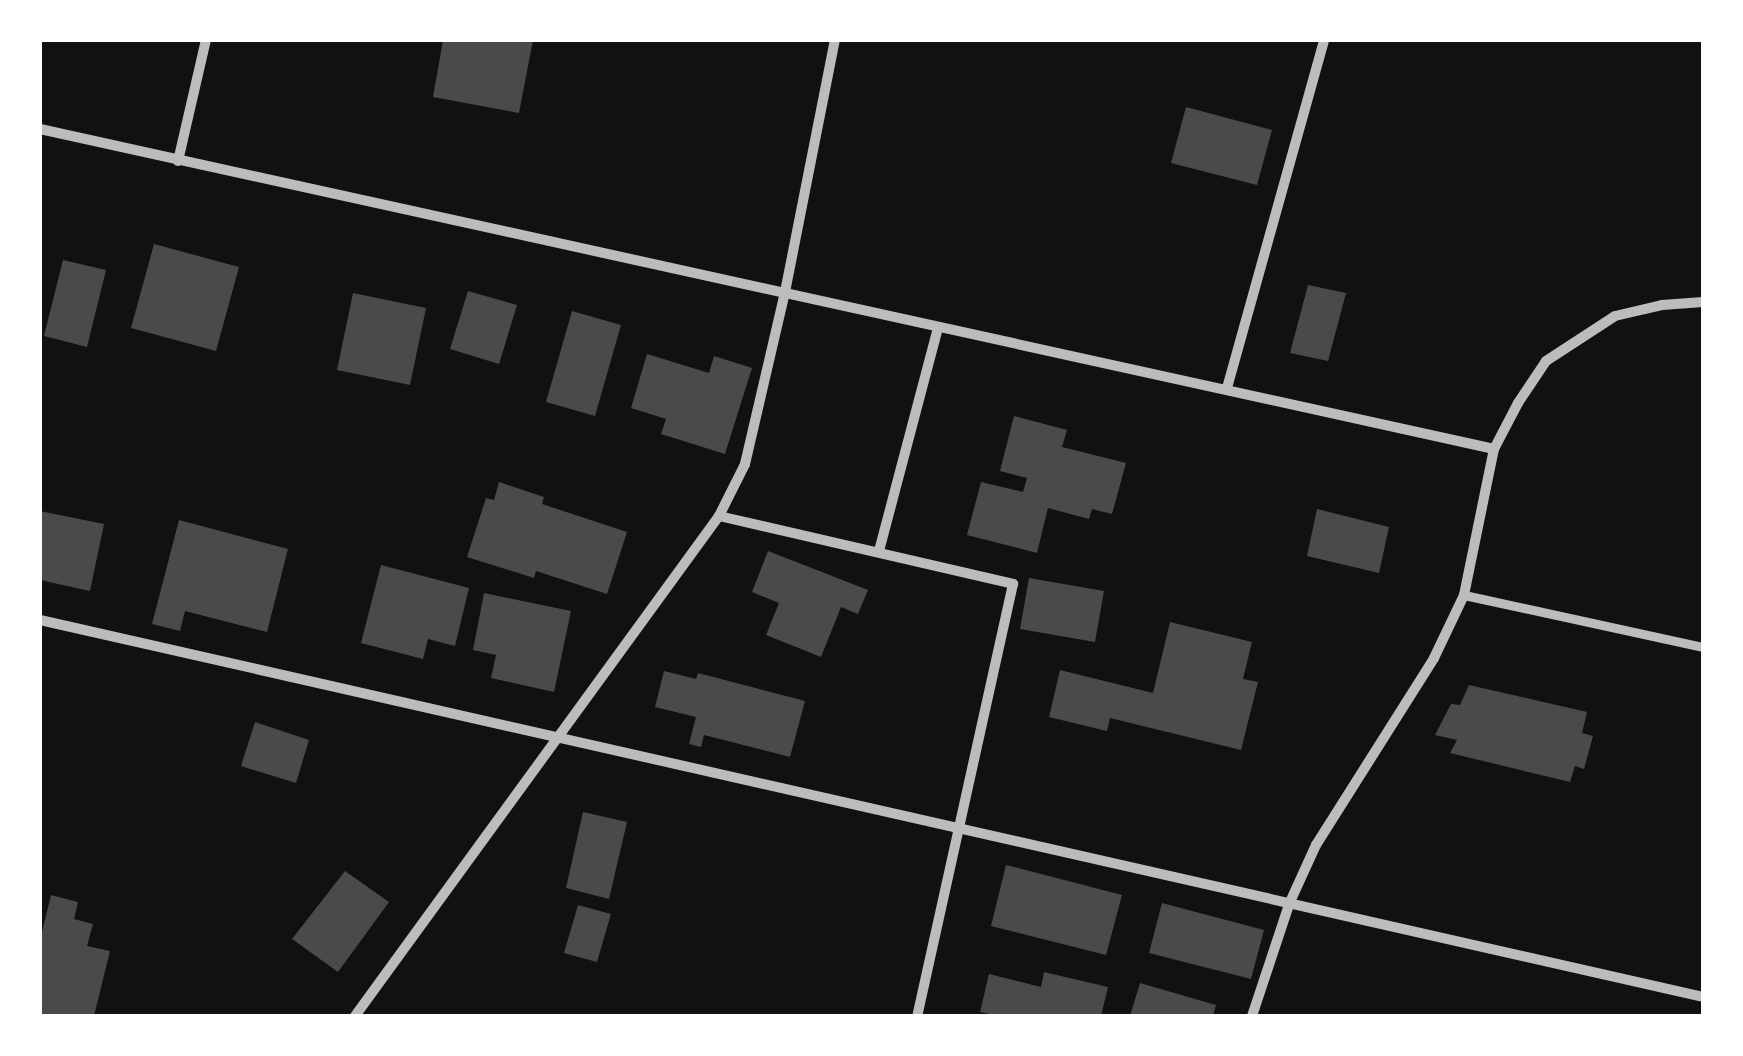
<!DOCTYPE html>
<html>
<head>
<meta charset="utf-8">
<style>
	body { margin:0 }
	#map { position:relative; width:1743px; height:1056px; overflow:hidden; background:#111; font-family:"DejaVu Sans",sans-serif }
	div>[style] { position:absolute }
	.building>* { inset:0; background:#4a4a4a }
	.pedestrian>* { height:9px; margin:-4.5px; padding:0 4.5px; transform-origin:4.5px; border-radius:4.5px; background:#bcbcbc }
	.minor>* { height:10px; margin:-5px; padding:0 5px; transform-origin:5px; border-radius:5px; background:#bcbcbc }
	span { translate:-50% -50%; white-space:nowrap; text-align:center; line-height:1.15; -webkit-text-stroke:9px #fff; paint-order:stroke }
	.frame { position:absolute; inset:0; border:42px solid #fff; pointer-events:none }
</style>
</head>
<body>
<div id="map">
	<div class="building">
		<i style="clip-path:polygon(443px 40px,533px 40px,519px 113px,433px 97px)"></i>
		<i style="clip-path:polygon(1186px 107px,1272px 130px,1257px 185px,1171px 163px)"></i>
		<i style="clip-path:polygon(154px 244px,239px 267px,216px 351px,131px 328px)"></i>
		<i style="clip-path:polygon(63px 260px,106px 270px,87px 347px,44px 336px)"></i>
		<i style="clip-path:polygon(1308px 285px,1346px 293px,1328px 361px,1290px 353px)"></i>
		<i style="clip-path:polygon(468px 291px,517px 305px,499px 364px,450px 349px)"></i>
		<i style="clip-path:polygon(353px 293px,426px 308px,410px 385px,337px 370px)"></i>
		<i style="clip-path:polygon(572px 311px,621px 325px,595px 416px,546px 402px)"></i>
		<i style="clip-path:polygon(647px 354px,709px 373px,714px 356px,752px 368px,725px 454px,661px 434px,666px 419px,631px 408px)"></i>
		<i style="clip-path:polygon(1014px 416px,1067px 430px,1062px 447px,1126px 463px,1112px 514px,1092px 509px,1089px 519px,1048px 508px,1037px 553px,967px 535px,981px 482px,1023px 492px,1027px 478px,1000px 471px)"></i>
		<i style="clip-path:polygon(499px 482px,544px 497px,542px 504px,627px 532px,607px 594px,536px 571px,534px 578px,467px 557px,486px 498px,494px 500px)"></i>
		<i style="clip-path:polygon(1317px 509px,1389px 527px,1379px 573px,1307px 556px)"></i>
		<i style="clip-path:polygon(40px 511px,104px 524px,90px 591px,40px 580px)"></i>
		<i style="clip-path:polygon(179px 520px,288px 549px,267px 632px,185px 611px,180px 631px,152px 624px)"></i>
		<i style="clip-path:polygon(768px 551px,868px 590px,858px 614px,841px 607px,821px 657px,766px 635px,779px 603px,752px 592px)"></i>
		<i style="clip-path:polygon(381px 565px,469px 588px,455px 646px,428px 639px,423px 659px,361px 643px)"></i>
		<i style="clip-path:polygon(1029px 578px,1104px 591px,1095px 642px,1020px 629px)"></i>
		<i style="clip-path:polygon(484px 593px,571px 611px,554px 692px,491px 678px,496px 655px,473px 650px)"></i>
		<i style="clip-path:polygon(1170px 622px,1252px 642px,1243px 679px,1258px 682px,1241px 750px,1110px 718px,1107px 731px,1049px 717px,1060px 670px,1153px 693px)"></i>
		<i style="clip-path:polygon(664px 671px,696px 679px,698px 673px,805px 701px,790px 757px,704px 735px,701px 747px,689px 744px,696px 717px,655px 707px)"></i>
		<i style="clip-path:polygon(1469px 685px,1587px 712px,1582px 733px,1593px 736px,1584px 769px,1575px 766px,1570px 782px,1450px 753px,1457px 740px,1435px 735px,1451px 704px,1460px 705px)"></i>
		<i style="clip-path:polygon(255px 722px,309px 740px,296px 783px,241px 766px)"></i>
		<i style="clip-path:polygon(583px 812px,627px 822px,609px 899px,566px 888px)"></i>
		<i style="clip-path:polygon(1006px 865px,1122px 895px,1106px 955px,991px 926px)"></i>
		<i style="clip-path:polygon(345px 871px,389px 902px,338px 972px,292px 939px)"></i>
		<i style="clip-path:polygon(51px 895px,78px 902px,74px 919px,93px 924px,87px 946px,110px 951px,94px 1016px,40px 1016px,40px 940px)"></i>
		<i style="clip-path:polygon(1162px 903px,1264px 930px,1251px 979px,1149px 953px)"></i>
		<i style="clip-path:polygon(578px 905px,611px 914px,597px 962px,564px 953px)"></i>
		<i style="clip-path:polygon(1044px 972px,1108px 987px,1101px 1016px,999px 1016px,980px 1012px,989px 974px,1041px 987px)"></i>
		<i style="clip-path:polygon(1140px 983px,1216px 1005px,1213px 1016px,1130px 1016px)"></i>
	</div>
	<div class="pedestrian">
		<i style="left:1464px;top:595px;width:245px;rotate:12.3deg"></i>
	</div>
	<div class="minor">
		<i style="left:40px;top:129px;width:1489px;rotate:12.41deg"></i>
		<i style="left:178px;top:161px;width:124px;rotate:-77deg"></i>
		<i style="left:1227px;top:388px;width:361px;rotate:-74.4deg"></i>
		<i style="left:719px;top:516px;width:302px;rotate:13deg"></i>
		<i style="left:1013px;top:584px;width:443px;rotate:102.5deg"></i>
		<i style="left:879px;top:551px;width:231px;rotate:-75.2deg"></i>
		<i style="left:40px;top:620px;width:1705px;rotate:12.77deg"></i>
		<i style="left:355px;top:1016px;width:618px;rotate:-53.95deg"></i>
		<i style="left:719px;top:516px;width:58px;rotate:-63.4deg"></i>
		<i style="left:745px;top:464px;width:177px;rotate:-76.9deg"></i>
		<i style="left:785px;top:292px;width:257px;rotate:-78.8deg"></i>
		<i style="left:1252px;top:1016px;width:120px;rotate:-71.6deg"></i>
		<i style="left:1290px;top:902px;width:63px;rotate:-65.5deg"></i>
		<i style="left:1316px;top:845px;width:221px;rotate:-57.7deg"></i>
		<i style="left:1434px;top:658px;width:70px;rotate:-64.5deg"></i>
		<i style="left:1464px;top:595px;width:149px;rotate:-78.4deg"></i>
		<i style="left:1494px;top:449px;width:52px;rotate:-62.4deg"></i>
		<i style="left:1518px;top:403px;width:50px;rotate:-56.3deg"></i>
		<i style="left:1546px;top:361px;width:82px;rotate:-33.1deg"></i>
		<i style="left:1615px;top:316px;width:48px;rotate:-13.2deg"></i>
		<i style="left:1662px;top:305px;width:41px;rotate:-4.2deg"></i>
	</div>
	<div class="frame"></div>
</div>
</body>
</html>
